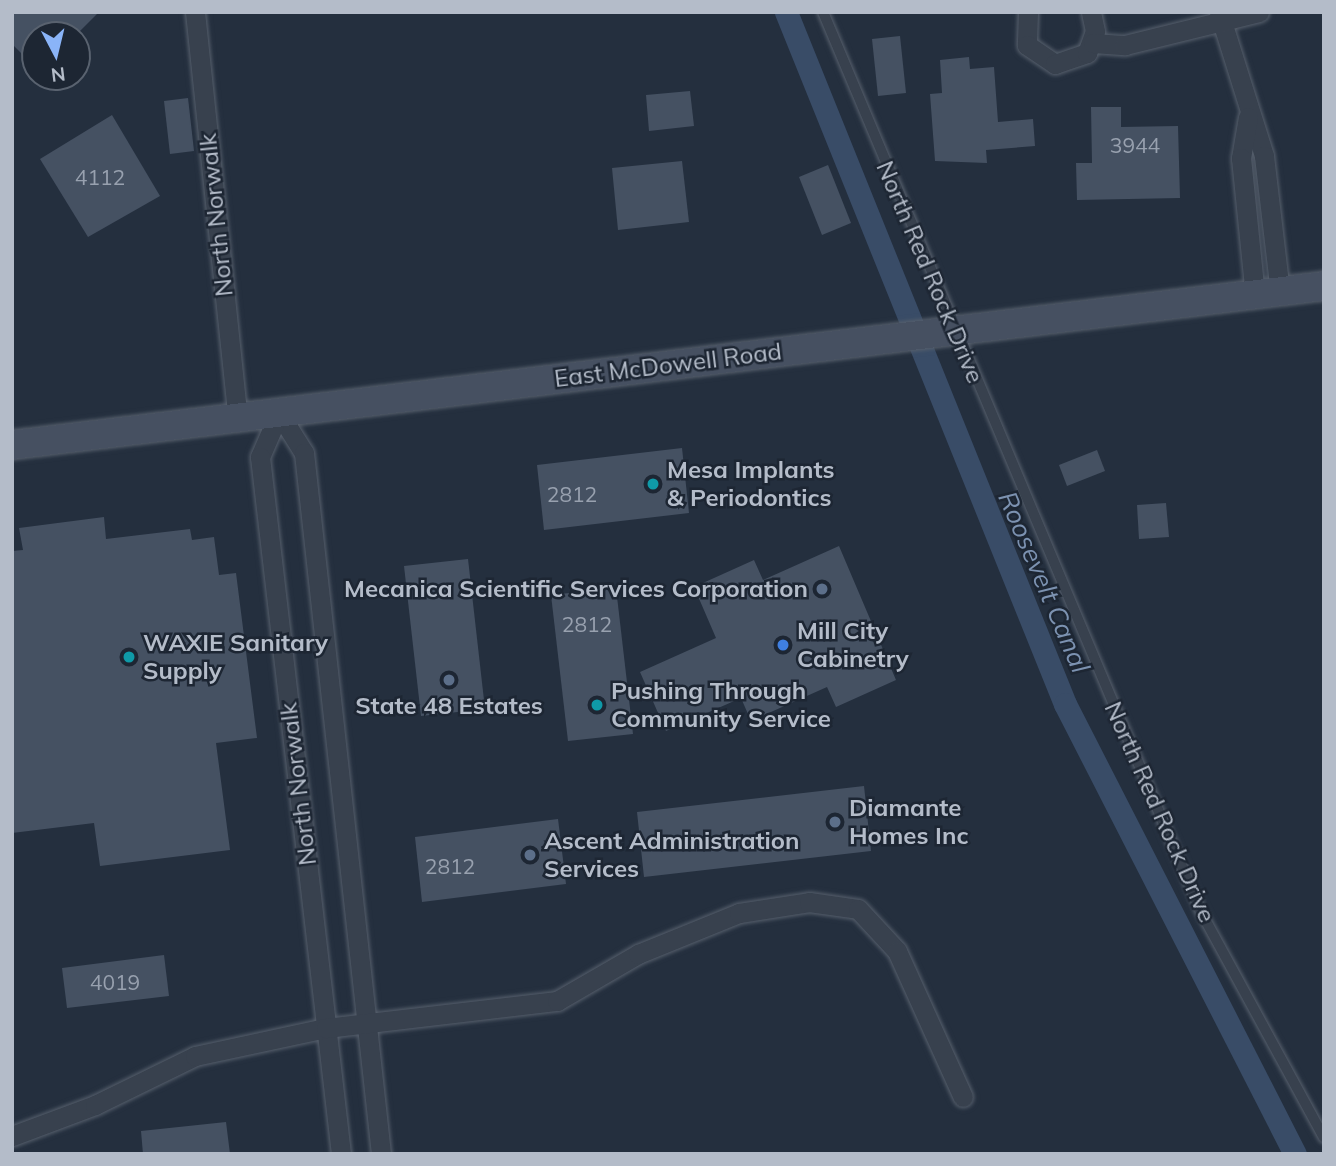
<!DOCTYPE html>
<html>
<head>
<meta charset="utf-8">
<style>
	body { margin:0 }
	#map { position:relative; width:1336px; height:1166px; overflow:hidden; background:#242f3e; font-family:Mulish,sans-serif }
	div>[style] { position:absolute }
	.canal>* { height:23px; margin:-11.5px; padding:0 11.5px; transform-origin:11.5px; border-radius:11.5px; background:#394c67 }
	.building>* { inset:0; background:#455162 }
	.roads { filter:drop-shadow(0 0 2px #565f6c) drop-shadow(0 0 2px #565f6c) }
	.lane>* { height:10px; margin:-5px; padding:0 5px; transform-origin:5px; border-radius:5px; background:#38414e }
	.street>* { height:19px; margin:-9.5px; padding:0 9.5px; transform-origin:9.5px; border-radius:9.5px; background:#38414e }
	.secondary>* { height:28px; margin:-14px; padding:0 14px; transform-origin:14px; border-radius:14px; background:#465061 }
	.dots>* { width:19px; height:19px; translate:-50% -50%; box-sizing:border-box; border:4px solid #1d2633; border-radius:50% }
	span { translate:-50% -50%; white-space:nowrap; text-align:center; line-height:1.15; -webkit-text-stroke:5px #1d2633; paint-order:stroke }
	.number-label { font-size:21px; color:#98a1af }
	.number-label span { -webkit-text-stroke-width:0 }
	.street-label { font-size:24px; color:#b4bcc9 }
	.poi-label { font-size:24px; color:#b4bcc9; font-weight:700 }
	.left { translate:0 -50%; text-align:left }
	.right { translate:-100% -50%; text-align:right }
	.water-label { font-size:26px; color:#7c92b1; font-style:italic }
	.frame { position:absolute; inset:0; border:14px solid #b4bcc9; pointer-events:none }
	.north { position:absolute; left:21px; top:21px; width:70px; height:70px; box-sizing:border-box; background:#1d2633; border:2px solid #59626f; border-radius:50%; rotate:173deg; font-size:19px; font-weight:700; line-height:28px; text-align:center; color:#b4bcc9 }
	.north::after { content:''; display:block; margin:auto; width:24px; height:32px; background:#8ab4f8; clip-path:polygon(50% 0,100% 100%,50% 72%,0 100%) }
</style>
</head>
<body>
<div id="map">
	<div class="canal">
		<i style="left:786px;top:12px;width:746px;rotate:68.04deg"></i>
		<i style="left:1065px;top:704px;width:505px;rotate:62.93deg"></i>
	</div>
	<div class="building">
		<i style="clip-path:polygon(12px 12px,99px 12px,76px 35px,35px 35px,35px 67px,12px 44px)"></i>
		<i style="clip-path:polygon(900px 36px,906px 93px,878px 96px,872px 39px)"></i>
		<i style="clip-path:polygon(969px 57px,970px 69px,994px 67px,998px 122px,1033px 119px,1035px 146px,986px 150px,987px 163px,935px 161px,930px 94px,942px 93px,940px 60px)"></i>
		<i style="clip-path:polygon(690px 91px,694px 126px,649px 131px,646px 95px)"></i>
		<i style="clip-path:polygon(188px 98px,194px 151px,170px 154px,164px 101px)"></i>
		<i style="clip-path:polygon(1091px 107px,1121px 107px,1121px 127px,1178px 126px,1180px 198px,1077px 200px,1076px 163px,1092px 163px)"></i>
		<i style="clip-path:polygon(112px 115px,160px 196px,88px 237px,40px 159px)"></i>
		<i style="clip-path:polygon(682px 161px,689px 222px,618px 230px,612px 168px)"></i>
		<i style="clip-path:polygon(828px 165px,851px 223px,822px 235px,799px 177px)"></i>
		<i style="clip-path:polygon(682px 448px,689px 513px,544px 530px,537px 465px)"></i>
		<i style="clip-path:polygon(1097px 450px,1105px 471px,1067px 486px,1059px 465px)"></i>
		<i style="clip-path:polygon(1166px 503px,1169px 537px,1139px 539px,1137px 505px)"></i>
		<i style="clip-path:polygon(104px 517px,106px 539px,190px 529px,192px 540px,214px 537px,219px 575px,236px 573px,257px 738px,216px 743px,230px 850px,100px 866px,94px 823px,12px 833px,12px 551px,23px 550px,19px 528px)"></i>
		<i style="clip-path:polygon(839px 546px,896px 680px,836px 707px,827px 687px,751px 721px,741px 698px,666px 731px,640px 672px,716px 638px,694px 587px,754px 560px,763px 580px)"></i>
		<i style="clip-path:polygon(468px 559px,485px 709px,421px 716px,404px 566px)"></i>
		<i style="clip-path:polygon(616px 588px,633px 734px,568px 741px,551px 595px)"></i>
		<i style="clip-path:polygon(864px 786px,871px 851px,644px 877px,637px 812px)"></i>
		<i style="clip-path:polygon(558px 819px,566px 884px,422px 902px,415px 837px)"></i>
		<i style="clip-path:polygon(164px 955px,169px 996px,67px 1008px,62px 968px)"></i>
		<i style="clip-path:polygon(226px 1122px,230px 1154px,143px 1154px,141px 1131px)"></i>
	</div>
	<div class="roads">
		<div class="lane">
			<i style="left:823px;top:12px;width:976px;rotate:67.22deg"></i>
			<i style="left:1201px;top:912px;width:257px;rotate:61.4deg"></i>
		</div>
		<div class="street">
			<i style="left:195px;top:12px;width:408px;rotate:84deg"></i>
			<i style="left:1028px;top:12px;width:33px;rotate:92deg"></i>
			<i style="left:1027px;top:45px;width:34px;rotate:34deg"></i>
			<i style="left:1055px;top:64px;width:34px;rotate:-19deg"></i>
			<i style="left:1087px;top:53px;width:23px;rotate:-70deg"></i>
			<i style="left:1095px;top:31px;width:19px;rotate:-102deg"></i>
			<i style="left:1219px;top:12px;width:151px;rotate:72.6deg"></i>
			<i style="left:1264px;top:156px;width:137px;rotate:83.3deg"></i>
			<i style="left:1093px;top:43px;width:32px;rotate:4deg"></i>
			<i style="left:1125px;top:45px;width:138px;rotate:-13.8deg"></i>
			<i style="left:1248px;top:117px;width:42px;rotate:99.7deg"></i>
			<i style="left:1241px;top:158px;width:138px;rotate:84.2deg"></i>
			<i style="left:279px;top:413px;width:47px;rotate:58deg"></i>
			<i style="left:304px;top:453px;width:705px;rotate:83.73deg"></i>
			<i style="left:279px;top:413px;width:48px;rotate:113.4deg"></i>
			<i style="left:260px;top:457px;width:702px;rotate:83.37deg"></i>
			<i style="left:12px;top:1136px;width:89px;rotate:-20.5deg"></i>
			<i style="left:95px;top:1105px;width:111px;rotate:-26.1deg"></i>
			<i style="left:195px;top:1056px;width:134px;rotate:-12.1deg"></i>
			<i style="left:326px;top:1028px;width:233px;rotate:-6.7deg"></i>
			<i style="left:557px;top:1001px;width:94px;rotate:-30.1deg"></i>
			<i style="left:638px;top:954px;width:109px;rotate:-22.1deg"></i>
			<i style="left:739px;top:913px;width:71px;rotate:-8.9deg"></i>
			<i style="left:809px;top:902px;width:49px;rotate:8.1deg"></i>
			<i style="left:858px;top:909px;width:57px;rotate:47.1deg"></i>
			<i style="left:897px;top:951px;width:160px;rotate:65.7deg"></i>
		</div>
		<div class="secondary">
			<i style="left:12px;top:445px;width:1322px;rotate:-6.91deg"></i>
		</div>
	</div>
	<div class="dots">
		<i style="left:653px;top:484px;background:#0f9aa8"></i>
		<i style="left:822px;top:589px;background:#5c6f8a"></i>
		<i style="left:783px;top:645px;background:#3f7fe0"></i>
		<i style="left:129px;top:657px;background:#0f9aa8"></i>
		<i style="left:449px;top:680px;background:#5c6f8a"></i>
		<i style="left:597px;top:705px;background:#0f9aa8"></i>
		<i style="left:835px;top:822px;background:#5c6f8a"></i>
		<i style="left:530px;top:855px;background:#5c6f8a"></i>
	</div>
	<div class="number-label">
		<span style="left:1135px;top:145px">3944</span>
		<span style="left:100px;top:177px">4112</span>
		<span style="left:572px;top:494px">2812</span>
		<span style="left:587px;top:624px">2812</span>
		<span style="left:450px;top:866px">2812</span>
		<span style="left:115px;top:982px">4019</span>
	</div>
	<div class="street-label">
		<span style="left:216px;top:215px;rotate:-96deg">North Norwalk</span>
		<span style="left:930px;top:272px;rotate:67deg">North Red Rock Drive</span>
		<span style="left:668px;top:365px;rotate:-7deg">East McDowell Road</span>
		<span style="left:298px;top:784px;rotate:-97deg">North Norwalk</span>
		<span style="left:1160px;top:812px;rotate:66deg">North Red Rock Drive</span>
	</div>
	<div class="poi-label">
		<span class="left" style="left:667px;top:484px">Mesa Implants<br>&amp; Periodontics</span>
		<span class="right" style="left:808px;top:589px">Mecanica Scientific Services Corporation</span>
		<span class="left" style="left:797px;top:645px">Mill City<br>Cabinetry</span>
		<span class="left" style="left:143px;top:657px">WAXIE Sanitary<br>Supply</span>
		<span class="left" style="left:611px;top:705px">Pushing Through<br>Community Service</span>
		<span style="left:449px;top:706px">State 48 Estates</span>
		<span class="left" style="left:849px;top:822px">Diamante<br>Homes Inc</span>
		<span class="left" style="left:544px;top:855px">Ascent Administration<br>Services</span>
	</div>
	<div class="water-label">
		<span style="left:1044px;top:582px;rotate:67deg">Roosevelt Canal</span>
	</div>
	<div class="frame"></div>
	<div class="north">N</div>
</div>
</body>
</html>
